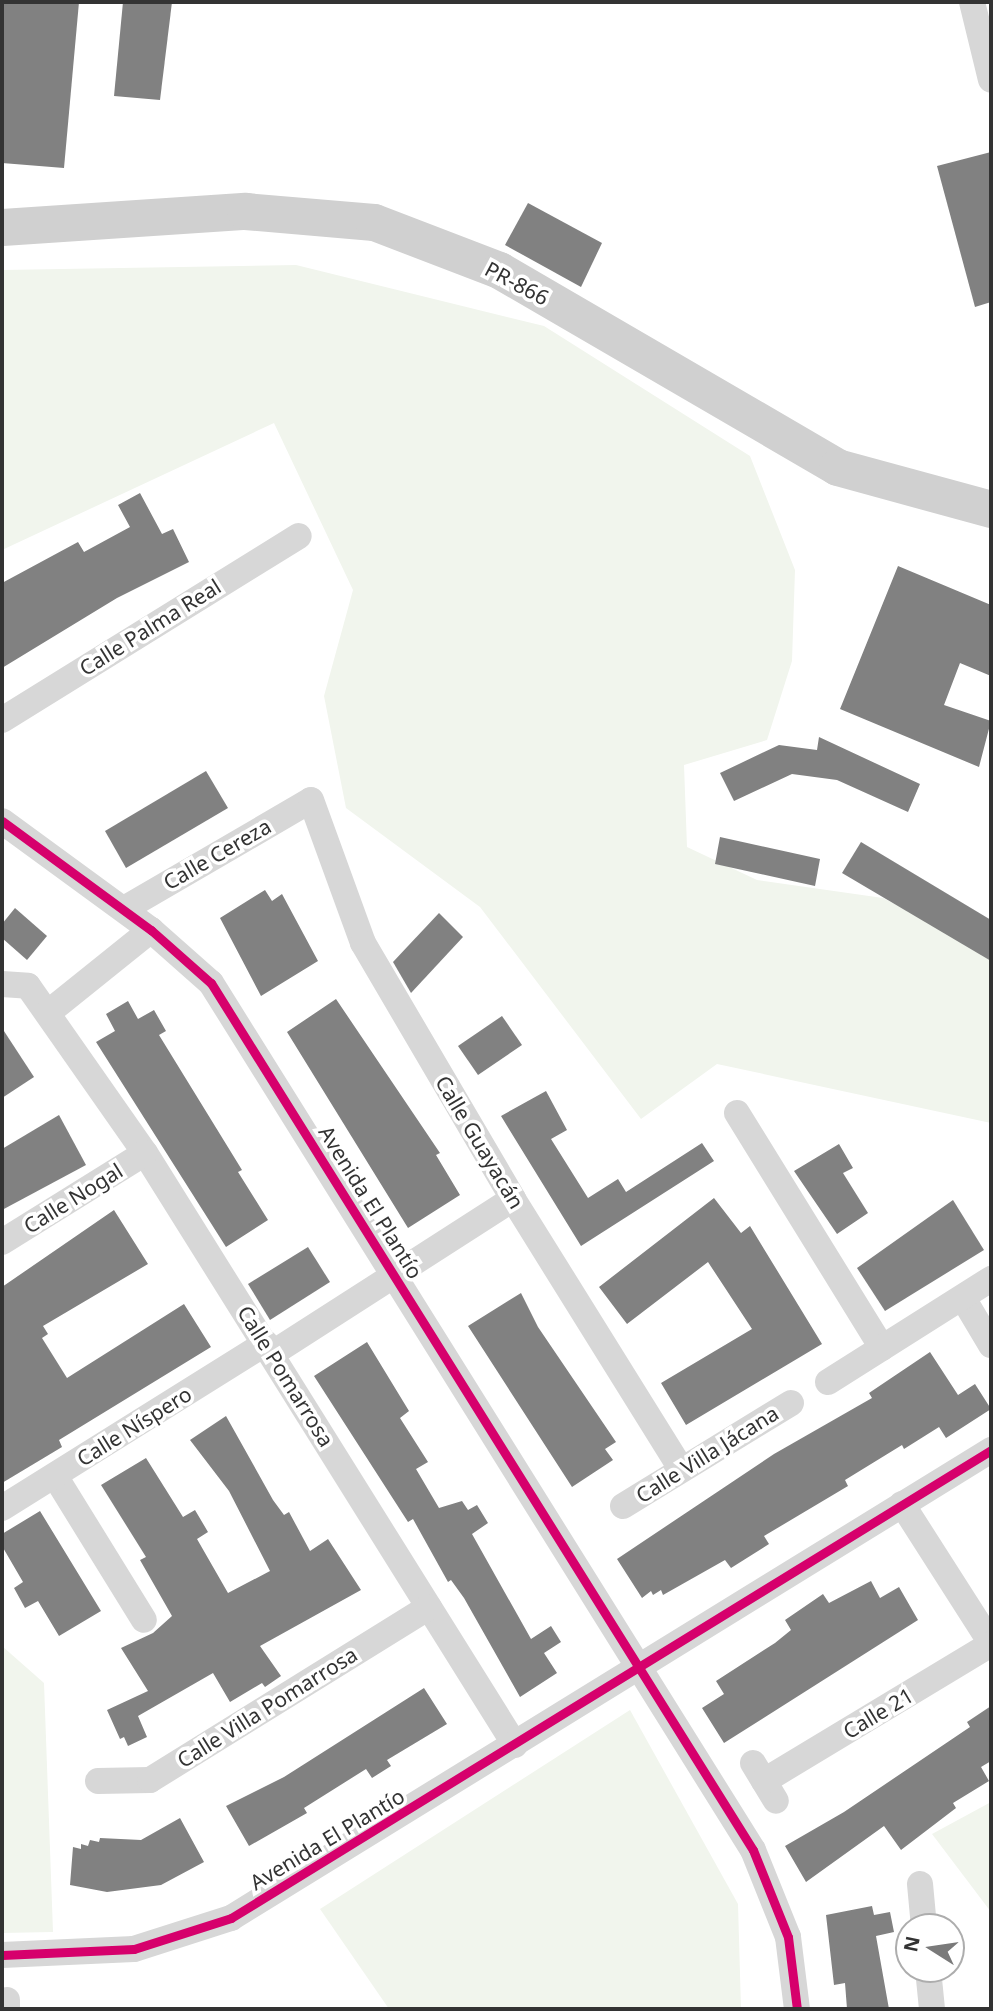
<!DOCTYPE html>
<html>
<head>
<meta charset="utf-8">
<style>
	body { margin:0 }
	#map { position:relative; width:993px; height:2011px; overflow:hidden; background:#fff; font-family:"Noto Sans",sans-serif }
	div>[style] { position:absolute }
	.green>* { inset:0; background:#f1f5ed }
	.building>* { inset:0; background:#818181 }
	.street>* { height:26px; margin:-13px; padding:0 13px; transform-origin:13px; border-radius:13px; background:#d7d7d7 }
	.secondary>* { height:37px; margin:-18.5px; padding:0 18.5px; transform-origin:18.5px; border-radius:18.5px; background:#d0d0d0 }
	.cycleway>* { height:9px; margin:-4.5px; padding:0 4.5px; transform-origin:4.5px; border-radius:4.5px; background:#d6006c }
	span { translate:-50% -50%; white-space:nowrap; text-align:center; line-height:1.15; -webkit-text-stroke:7px #fff; paint-order:stroke }
	.street-label { font-size:21px; color:#333 }
	.frame { position:absolute; inset:0; border:4px solid #333; pointer-events:none }
	.north { position:absolute; left:895px; top:1913px; width:70px; height:70px; box-sizing:border-box; background:#fff; border:2px solid #adadad; border-radius:50%; rotate:282deg; font-size:19px; font-weight:700; line-height:28px; text-align:center; color:#333 }
	.north::after { content:''; display:block; margin:auto; width:24px; height:32px; background:#7a7a7a; clip-path:polygon(50% 0,100% 100%,50% 72%,0 100%) }
</style>
</head>
<body>
<div id="map">
	<div class="green">
		<i style="clip-path:polygon(296px 265px,544px 326px,750px 456px,795px 570px,792px 661px,767px 740px,684px 765px,687px 847px,757px 880px,883px 898px,991px 954px,991px 1123px,717px 1064px,641px 1119px,480px 907px,346px 808px,324px 696px,353px 590px,274px 423px,2px 550px,2px 270px)"></i>
		<i style="clip-path:polygon(2px 1646px,44px 1683px,53px 1932px,2px 1933px)"></i>
		<i style="clip-path:polygon(630px 1710px,738px 1904px,741px 2009px,389px 2009px,320px 1909px)"></i>
		<i style="clip-path:polygon(991px 1802px,991px 1912px,932px 1834px)"></i>
	</div>
	<div class="building">
		<i style="clip-path:polygon(3px 2px,79px 2px,64px 168px,2px 163px)"></i>
		<i style="clip-path:polygon(123px 2px,172px 2px,160px 100px,114px 96px)"></i>
		<i style="clip-path:polygon(991px 152px,991px 302px,975px 307px,937px 166px)"></i>
		<i style="clip-path:polygon(528px 203px,602px 243px,581px 287px,505px 245px)"></i>
		<i style="clip-path:polygon(140px 493px,162px 534px,173px 529px,189px 562px,117px 598px,2px 668px,2px 583px,78px 542px,84px 552px,130px 527px,118px 505px)"></i>
		<i style="clip-path:polygon(898px 566px,991px 605px,991px 676px,960px 663px,944px 705px,991px 721px,979px 767px,840px 709px)"></i>
		<i style="clip-path:polygon(819px 737px,920px 784px,908px 812px,837px 780px,792px 774px,734px 801px,720px 773px,779px 745px,817px 750px)"></i>
		<i style="clip-path:polygon(206px 771px,228px 808px,126px 868px,105px 831px)"></i>
		<i style="clip-path:polygon(720px 837px,820px 859px,815px 886px,715px 864px)"></i>
		<i style="clip-path:polygon(861px 842px,991px 920px,991px 961px,842px 873px)"></i>
		<i style="clip-path:polygon(265px 890px,272px 901px,282px 894px,318px 961px,261px 996px,220px 918px)"></i>
		<i style="clip-path:polygon(15px 908px,47px 936px,27px 960px,2px 938px,2px 924px)"></i>
		<i style="clip-path:polygon(439px 913px,463px 937px,411px 993px,393px 962px)"></i>
		<i style="clip-path:polygon(336px 999px,440px 1153px,436px 1155px,460px 1195px,408px 1228px,287px 1032px)"></i>
		<i style="clip-path:polygon(128px 1001px,138px 1019px,154px 1010px,166px 1031px,159px 1035px,242px 1170px,238px 1172px,268px 1220px,226px 1247px,96px 1042px,115px 1031px,106px 1014px)"></i>
		<i style="clip-path:polygon(502px 1016px,522px 1045px,478px 1075px,458px 1046px)"></i>
		<i style="clip-path:polygon(2px 1028px,34px 1077px,2px 1098px)"></i>
		<i style="clip-path:polygon(546px 1091px,567px 1130px,551px 1139px,588px 1198px,618px 1179px,626px 1192px,702px 1143px,714px 1161px,581px 1246px,501px 1116px)"></i>
		<i style="clip-path:polygon(59px 1115px,86px 1165px,2px 1210px,2px 1149px)"></i>
		<i style="clip-path:polygon(839px 1144px,853px 1168px,843px 1173px,868px 1213px,837px 1234px,794px 1171px)"></i>
		<i style="clip-path:polygon(714px 1198px,741px 1233px,750px 1226px,822px 1344px,686px 1425px,661px 1383px,752px 1329px,708px 1262px,627px 1324px,599px 1287px)"></i>
		<i style="clip-path:polygon(953px 1200px,984px 1250px,885px 1311px,857px 1268px)"></i>
		<i style="clip-path:polygon(114px 1210px,148px 1264px,43px 1326px,48px 1334px,42px 1338px,67px 1378px,184px 1304px,211px 1347px,59px 1440px,62px 1447px,2px 1483px,2px 1287px)"></i>
		<i style="clip-path:polygon(308px 1247px,330px 1282px,270px 1320px,248px 1284px)"></i>
		<i style="clip-path:polygon(521px 1293px,538px 1327px,616px 1442px,605px 1449px,613px 1460px,572px 1487px,468px 1326px)"></i>
		<i style="clip-path:polygon(367px 1342px,409px 1411px,400px 1418px,428px 1462px,416px 1469px,439px 1508px,462px 1501px,468px 1510px,477px 1505px,488px 1523px,472px 1534px,531px 1639px,551px 1626px,561px 1642px,544px 1653px,557px 1673px,520px 1697px,464px 1598px,451px 1580px,448px 1582px,413px 1519px,408px 1522px,314px 1376px)"></i>
		<i style="clip-path:polygon(930px 1352px,958px 1395px,975px 1384px,991px 1409px,946px 1438px,939px 1427px,904px 1449px,902px 1445px,845px 1480px,848px 1486px,764px 1536px,769px 1544px,731px 1568px,725px 1560px,663px 1595px,661px 1590px,653px 1595px,651px 1591px,642px 1598px,617px 1559px,774px 1454px,872px 1398px,869px 1393px)"></i>
		<i style="clip-path:polygon(226px 1416px,273px 1500px,284px 1515px,289px 1512px,310px 1551px,328px 1539px,361px 1590px,260px 1646px,281px 1676px,265px 1687px,262px 1683px,230px 1702px,213px 1673px,138px 1716px,147px 1737px,128px 1746px,124px 1737px,120px 1739px,107px 1710px,148px 1691px,121px 1648px,153px 1633px,172px 1616px,140px 1560px,146px 1557px,101px 1485px,146px 1458px,183px 1517px,195px 1510px,208px 1532px,197px 1539px,228px 1593px,270px 1571px,229px 1491px,190px 1440px)"></i>
		<i style="clip-path:polygon(40px 1511px,101px 1611px,59px 1636px,38px 1601px,25px 1608px,14px 1588px,23px 1582px,2px 1546px,2px 1534px)"></i>
		<i style="clip-path:polygon(871px 1581px,880px 1598px,899px 1587px,918px 1620px,724px 1743px,702px 1708px,724px 1694px,716px 1681px,775px 1643px,791px 1630px,785px 1620px,823px 1594px,829px 1603px)"></i>
		<i style="clip-path:polygon(424px 1688px,447px 1724px,387px 1760px,391px 1766px,372px 1778px,366px 1769px,304px 1808px,307px 1813px,249px 1846px,226px 1806px,284px 1777px)"></i>
		<i style="clip-path:polygon(991px 1706px,991px 1761px,981px 1767px,989px 1781px,953px 1803px,956px 1808px,901px 1850px,884px 1826px,806px 1882px,785px 1846px,844px 1812px,970px 1727px,967px 1722px)"></i>
		<i style="clip-path:polygon(180px 1818px,204px 1862px,161px 1885px,107px 1892px,70px 1885px,73px 1847px,81px 1849px,81px 1844px,88px 1846px,90px 1840px,99px 1842px,100px 1838px,141px 1840px)"></i>
		<i style="clip-path:polygon(872px 1906px,874px 1915px,890px 1912px,894px 1932px,876px 1936px,889px 2009px,847px 2009px,845px 1983px,834px 1985px,826px 1915px)"></i>
	</div>
	<div class="street">
		<i style="left:972px;top:2px;width:80px;rotate:76.3deg"></i>
		<i style="left:2px;top:720px;width:349px;rotate:-31.8deg"></i>
		<i style="left:2px;top:821px;width:185px;rotate:36.2deg"></i>
		<i style="left:151px;top:930px;width:80px;rotate:41.5deg"></i>
		<i style="left:211px;top:983px;width:1022px;rotate:57.99deg"></i>
		<i style="left:753px;top:1850px;width:94px;rotate:68.1deg"></i>
		<i style="left:788px;top:1937px;width:73px;rotate:82.9deg"></i>
		<i style="left:124px;top:909px;width:216px;rotate:-30.2deg"></i>
		<i style="left:311px;top:800px;width:152px;rotate:70deg"></i>
		<i style="left:363px;top:943px;width:297px;rotate:59.6deg"></i>
		<i style="left:513px;top:1199px;width:318px;rotate:58.1deg"></i>
		<i style="left:2px;top:984px;width:26px;rotate:4deg"></i>
		<i style="left:28px;top:986px;width:204px;rotate:55deg"></i>
		<i style="left:145px;top:1153px;width:698px;rotate:57.99deg"></i>
		<i style="left:49px;top:1012px;width:131px;rotate:-38.8deg"></i>
		<i style="left:737px;top:1113px;width:276px;rotate:58.3deg"></i>
		<i style="left:2px;top:1242px;width:168px;rotate:-31.9deg"></i>
		<i style="left:963px;top:1298px;width:55px;rotate:59.2deg"></i>
		<i style="left:273px;top:1353px;width:285px;rotate:-32.7deg"></i>
		<i style="left:828px;top:1382px;width:193px;rotate:-32.3deg"></i>
		<i style="left:55px;top:1476px;width:169px;rotate:58.3deg"></i>
		<i style="left:902px;top:1504px;width:165px;rotate:57.4deg"></i>
		<i style="left:623px;top:1506px;width:197px;rotate:-31.5deg"></i>
		<i style="left:2px;top:1508px;width:311px;rotate:-32deg"></i>
		<i style="left:753px;top:1763px;width:44px;rotate:58.8deg"></i>
		<i style="left:98px;top:1781px;width:52px;rotate:-1.1deg"></i>
		<i style="left:150px;top:1780px;width:328px;rotate:-31.8deg"></i>
		<i style="left:764px;top:1781px;width:265px;rotate:-31.1deg"></i>
		<i style="left:920px;top:1884px;width:43px;rotate:84.7deg"></i>
		<i style="left:2px;top:1955px;width:132px;rotate:-2.6deg"></i>
		<i style="left:134px;top:1949px;width:102px;rotate:-17.7deg"></i>
		<i style="left:231px;top:1918px;width:893px;rotate:-31.62deg"></i>
		<i style="left:928px;top:1969px;width:40px;rotate:84.3deg"></i>
		<i style="left:7px;top:2000px;width:9px;rotate:90deg"></i>
	</div>
	<div class="secondary">
		<i style="left:2px;top:227px;width:244px;rotate:-3.8deg"></i>
		<i style="left:245px;top:211px;width:129px;rotate:4.9deg"></i>
		<i style="left:374px;top:222px;width:134px;rotate:21deg"></i>
		<i style="left:499px;top:270px;width:391px;rotate:30.2deg"></i>
		<i style="left:837px;top:467px;width:160px;rotate:15.3deg"></i>
	</div>
	<div class="cycleway">
		<i style="left:2px;top:821px;width:185px;rotate:36.2deg"></i>
		<i style="left:151px;top:930px;width:80px;rotate:41.5deg"></i>
		<i style="left:211px;top:983px;width:1022px;rotate:57.99deg"></i>
		<i style="left:753px;top:1850px;width:94px;rotate:68.1deg"></i>
		<i style="left:788px;top:1937px;width:73px;rotate:82.9deg"></i>
		<i style="left:2px;top:1955px;width:132px;rotate:-2.6deg"></i>
		<i style="left:134px;top:1949px;width:102px;rotate:-17.7deg"></i>
		<i style="left:231px;top:1918px;width:893px;rotate:-31.62deg"></i>
	</div>
	<div class="street-label">
		<span style="left:517px;top:283px;rotate:28deg">PR-866</span>
		<span style="left:150px;top:627px;rotate:-32deg">Calle Palma Real</span>
		<span style="left:217px;top:854px;rotate:-30deg">Calle Cereza</span>
		<span style="left:480px;top:1142px;rotate:59deg">Calle Guayacán</span>
		<span style="left:73px;top:1198px;rotate:-32deg">Calle Nogal</span>
		<span style="left:371px;top:1202px;rotate:58deg">Avenida El Plantío</span>
		<span style="left:286px;top:1376px;rotate:58deg">Calle Pomarrosa</span>
		<span style="left:134px;top:1426px;rotate:-32deg">Calle Níspero</span>
		<span style="left:707px;top:1454px;rotate:-32deg">Calle Villa Jácana</span>
		<span style="left:267px;top:1707px;rotate:-32deg">Calle Villa Pomarrosa</span>
		<span style="left:878px;top:1713px;rotate:-31deg">Calle 21</span>
		<span style="left:327px;top:1839px;rotate:-31deg">Avenida El Plantío</span>
	</div>
	<div class="frame"></div>
	<div class="north">N</div>
</div>
</body>
</html>
